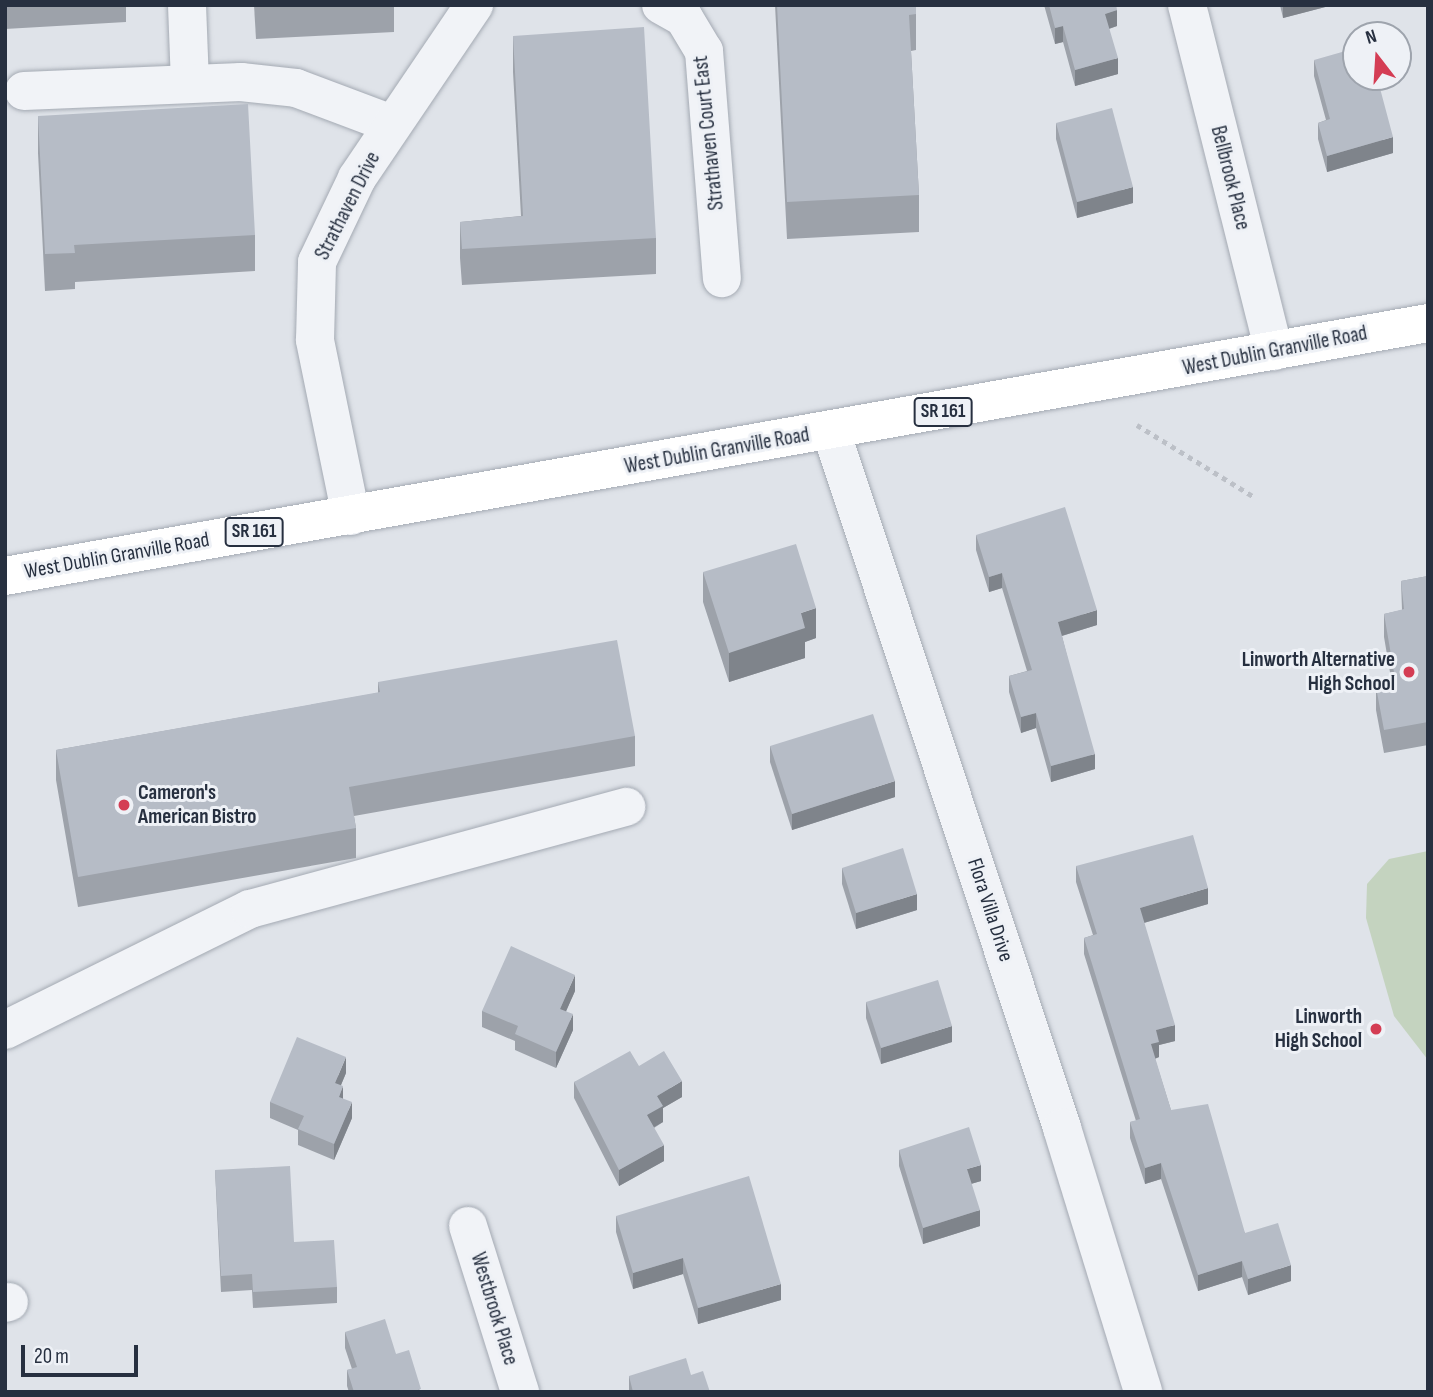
<!DOCTYPE html>
<html>
<head>
<meta charset="utf-8">
<style>
	body { margin:0 }
	#map { position:relative; width:1433px; height:1397px; overflow:hidden; background:#dfe3e9; font-family:"Sofia Sans Condensed",sans-serif }
	div>[style] { position:absolute }
	.green>* { inset:0; background:#c4d3bf }
	.path>* { height:4.5px; margin-top:-2.25px; transform-origin:0; background:repeating-linear-gradient(90deg,#bcc0c7 0 5px,transparent 0 10px) }
	.roads { filter:drop-shadow(0 0 2px #a4aab3) drop-shadow(0 0 2px #a4aab3) }
	.minor>* { height:38px; margin:-19px; padding:0 19px; transform-origin:19px; border-radius:19px; background:#f1f3f7 }
	.major>* { height:38px; margin:-19px; padding:0 19px; transform-origin:19px; border-radius:19px; background:#fff }
	.wall>* { inset:0; background:#9da2aa }
	.shaded-wall>* { inset:0; background:#7f848b }
	.building>* { inset:0; background:#b6bcc6 }
	.dots>* { width:19px; height:19px; translate:-50% -50%; box-sizing:border-box; border:4px solid #eef1f6; border-radius:50% }
	span { translate:-50% -50%; white-space:nowrap; text-align:center; line-height:1.15; -webkit-text-stroke:6px #eef1f6; paint-order:stroke }
	.shield-label span { padding:2px 5px; background:#eef1f6; border:2px solid; border-radius:5px; -webkit-text-stroke-width:0 }
	.shield-label { font-size:19px; color:#273040; font-weight:700 }
	.street-label { font-size:21px; color:#273040 }
	.poi-label { font-size:21px; color:#273040; font-weight:700 }
	.right { translate:-100% -50%; text-align:right }
	.left { translate:0 -50%; text-align:left }
	.frame { position:absolute; inset:0; border:7px solid #273040; pointer-events:none }
	.north { position:absolute; left:1342px; top:21px; width:70px; height:70px; box-sizing:border-box; background:#eef1f6; border:2px solid #9ea4ad; border-radius:50%; rotate:343deg; font-size:19px; font-weight:700; line-height:28px; text-align:center; color:#273040 }
	.north::after { content:''; display:block; margin:auto; width:24px; height:32px; background:#d43d54; clip-path:polygon(50% 0,100% 100%,50% 72%,0 100%) }
	.scale { position:absolute; left:21px; top:1345px; width:117px; height:32px; box-sizing:border-box; border:4px solid #273040; border-top:0; padding-left:9px; font-size:21px; line-height:24px; white-space:nowrap; color:#273040; -webkit-text-stroke:5px #eef1f6; paint-order:stroke }
</style>
</head>
<body>
<div id="map">
	<div class="green">
		<i style="clip-path:polygon(1428px 851px,1428px 1060px,1394px 1016px,1366px 918px,1367px 884px,1389px 859px)"></i>
	</div>
	<div class="path">
		<i style="left:1137px;top:425px;width:136px;rotate:31.5deg"></i>
	</div>
	<div class="roads">
		<div class="minor">
			<i style="left:187px;top:5px;width:77px;rotate:87.8deg"></i>
			<i style="left:661px;top:5px;width:26px;rotate:29deg"></i>
			<i style="left:684px;top:18px;width:39px;rotate:59deg"></i>
			<i style="left:704px;top:51px;width:228px;rotate:85.5deg"></i>
			<i style="left:1187px;top:5px;width:357px;rotate:75.9deg"></i>
			<i style="left:24px;top:91px;width:217px;rotate:-2.4deg"></i>
			<i style="left:241px;top:82px;width:55px;rotate:6.2deg"></i>
			<i style="left:296px;top:88px;width:103px;rotate:20.6deg"></i>
			<i style="left:831px;top:431px;width:734px;rotate:71.66deg"></i>
			<i style="left:1062px;top:1128px;width:276px;rotate:72.9deg"></i>
			<i style="left:351px;top:516px;width:180px;rotate:-101.6deg"></i>
			<i style="left:315px;top:340px;width:78px;rotate:-88.5deg"></i>
			<i style="left:317px;top:262px;width:93px;rotate:-64.5deg"></i>
			<i style="left:357px;top:178px;width:209px;rotate:-55.9deg"></i>
			<i style="left:5px;top:1030px;width:273px;rotate:-26.3deg"></i>
			<i style="left:250px;top:909px;width:390px;rotate:-15.2deg"></i>
			<i style="left:468px;top:1226px;width:174px;rotate:72.6deg"></i>
			<i style="left:5px;top:1303px;width:4px;rotate:-14deg"></i>
		</div>
		<div class="major">
			<i style="left:5px;top:576px;width:1445px;rotate:-10.08deg"></i>
		</div>
	</div>
	<div class="wall">
		<i style="clip-path:polygon(5px 5px,126px 5px,126px 22px,5px 29px)"></i>
		<i style="clip-path:polygon(254px 5px,394px 5px,394px 32px,256px 39px)"></i>
		<i style="clip-path:polygon(775px 5px,916px 5px,916px 50px,911px 51px,919px 195px,919px 232px,787px 239px)"></i>
		<i style="clip-path:polygon(1044px 5px,1116px 5px,1117px 26px,1109px 29px,1118px 74px,1075px 86px,1063px 42px,1055px 44px)"></i>
		<i style="clip-path:polygon(1280px 5px,1333px 5px,1283px 18px)"></i>
		<i style="clip-path:polygon(513px 36px,656px 238px,656px 274px,462px 285px,460px 258px,460px 222px,521px 216px,513px 72px)"></i>
		<i style="clip-path:polygon(1314px 60px,1393px 153px,1327px 172px,1318px 139px,1318px 123px,1326px 120px,1314px 76px)"></i>
		<i style="clip-path:polygon(38px 116px,255px 235px,255px 271px,75px 282px,75px 289px,45px 291px,38px 153px)"></i>
		<i style="clip-path:polygon(1056px 123px,1133px 203px,1077px 218px,1056px 139px)"></i>
		<i style="clip-path:polygon(976px 535px,1097px 625px,1062px 636px,1095px 769px,1051px 782px,1036px 728px,1021px 733px,1009px 692px,1009px 676px,1027px 671px,1002px 588px,989px 592px,976px 550px)"></i>
		<i style="clip-path:polygon(703px 572px,816px 638px,805px 642px,805px 658px,729px 682px,703px 602px)"></i>
		<i style="clip-path:polygon(1428px 576px,1428px 745px,1384px 753px,1376px 710px,1376px 687px,1392px 684px,1384px 637px,1384px 614px,1402px 610px,1401px 581px)"></i>
		<i style="clip-path:polygon(378px 682px,635px 736px,635px 766px,354px 816px,356px 828px,356px 858px,78px 907px,56px 780px,56px 750px,378px 693px)"></i>
		<i style="clip-path:polygon(770px 746px,895px 797px,792px 830px,770px 762px)"></i>
		<i style="clip-path:polygon(1076px 866px,1208px 904px,1144px 923px,1175px 1041px,1159px 1045px,1159px 1057px,1155px 1059px,1171px 1110px,1245px 1233px,1291px 1281px,1248px 1295px,1242px 1277px,1198px 1291px,1161px 1179px,1145px 1184px,1130px 1138px,1130px 1122px,1136px 1121px,1084px 954px,1084px 938px,1093px 935px,1076px 882px)"></i>
		<i style="clip-path:polygon(842px 868px,917px 910px,856px 929px,842px 884px)"></i>
		<i style="clip-path:polygon(575px 991px,566px 1011px,573px 1030px,556px 1068px,515px 1050px,515px 1041px,482px 1027px,482px 1011px)"></i>
		<i style="clip-path:polygon(866px 1002px,952px 1042px,881px 1064px,866px 1018px)"></i>
		<i style="clip-path:polygon(639px 1066px,682px 1097px,663px 1108px,663px 1122px,654px 1128px,664px 1161px,619px 1186px,574px 1098px,574px 1082px)"></i>
		<i style="clip-path:polygon(346px 1073px,341px 1085px,343px 1099px,352px 1118px,334px 1160px,298px 1145px,298px 1130px,270px 1118px,270px 1102px)"></i>
		<i style="clip-path:polygon(899px 1150px,981px 1181px,971px 1184px,980px 1226px,923px 1244px,899px 1166px)"></i>
		<i style="clip-path:polygon(215px 1170px,294px 1242px,337px 1287px,337px 1303px,253px 1308px,252px 1290px,221px 1292px)"></i>
		<i style="clip-path:polygon(616px 1216px,781px 1300px,698px 1324px,683px 1274px,633px 1289px,616px 1232px)"></i>
		<i style="clip-path:polygon(345px 1332px,396px 1354px,421px 1392px,349px 1392px,347px 1386px,347px 1370px,352px 1369px,345px 1348px)"></i>
		<i style="clip-path:polygon(691px 1375px,710px 1392px,629px 1392px,629px 1376px)"></i>
	</div>
	<div class="shaded-wall">
		<i style="clip-path:polygon(1283px 5px,1333px 5px,1283px 18px)"></i>
		<i style="clip-path:polygon(1117px 10px,1117px 26px,1105px 30px,1105px 14px)"></i>
		<i style="clip-path:polygon(1063px 26px,1063px 42px,1055px 44px,1055px 28px)"></i>
		<i style="clip-path:polygon(1118px 58px,1118px 74px,1075px 86px,1075px 70px)"></i>
		<i style="clip-path:polygon(1393px 137px,1393px 153px,1327px 172px,1327px 156px)"></i>
		<i style="clip-path:polygon(1133px 187px,1133px 203px,1077px 218px,1077px 202px)"></i>
		<i style="clip-path:polygon(1002px 573px,1002px 588px,989px 592px,989px 577px)"></i>
		<i style="clip-path:polygon(816px 608px,816px 638px,805px 642px,805px 658px,729px 682px,729px 653px,801px 613px)"></i>
		<i style="clip-path:polygon(1097px 610px,1097px 625px,1058px 637px,1058px 622px)"></i>
		<i style="clip-path:polygon(1036px 713px,1036px 728px,1021px 733px,1021px 717px)"></i>
		<i style="clip-path:polygon(1095px 754px,1095px 769px,1051px 782px,1051px 766px)"></i>
		<i style="clip-path:polygon(895px 781px,895px 797px,792px 830px,792px 814px)"></i>
		<i style="clip-path:polygon(1208px 888px,1208px 904px,1140px 924px,1140px 908px)"></i>
		<i style="clip-path:polygon(917px 894px,917px 910px,856px 929px,856px 913px)"></i>
		<i style="clip-path:polygon(575px 975px,575px 991px,560px 1025px,560px 1009px)"></i>
		<i style="clip-path:polygon(573px 1014px,573px 1030px,556px 1068px,556px 1052px)"></i>
		<i style="clip-path:polygon(1175px 1025px,1175px 1041px,1159px 1045px,1159px 1057px,1151px 1060px,1151px 1044px,1156px 1030px)"></i>
		<i style="clip-path:polygon(952px 1026px,952px 1042px,881px 1064px,881px 1048px)"></i>
		<i style="clip-path:polygon(346px 1057px,346px 1073px,335px 1099px,335px 1083px)"></i>
		<i style="clip-path:polygon(682px 1081px,682px 1097px,663px 1108px,663px 1122px,647px 1131px,647px 1115px,657px 1096px)"></i>
		<i style="clip-path:polygon(343px 1086px,343px 1102px,339px 1097px)"></i>
		<i style="clip-path:polygon(352px 1102px,352px 1118px,334px 1160px,334px 1144px)"></i>
		<i style="clip-path:polygon(664px 1145px,664px 1161px,619px 1186px,619px 1170px)"></i>
		<i style="clip-path:polygon(1161px 1163px,1161px 1179px,1145px 1184px,1145px 1168px)"></i>
		<i style="clip-path:polygon(981px 1165px,981px 1181px,967px 1185px,967px 1169px)"></i>
		<i style="clip-path:polygon(980px 1210px,980px 1226px,923px 1244px,923px 1228px)"></i>
		<i style="clip-path:polygon(683px 1258px,683px 1274px,633px 1289px,633px 1273px)"></i>
		<i style="clip-path:polygon(1242px 1261px,1242px 1277px,1198px 1291px,1198px 1275px)"></i>
		<i style="clip-path:polygon(1291px 1265px,1291px 1281px,1248px 1295px,1248px 1279px)"></i>
		<i style="clip-path:polygon(781px 1284px,781px 1300px,698px 1324px,698px 1308px)"></i>
	</div>
	<div class="building">
		<i style="clip-path:polygon(777px 5px,916px 5px,916px 14px,909px 15px,919px 195px,787px 202px)"></i>
		<i style="clip-path:polygon(1049px 5px,1116px 5px,1117px 10px,1105px 14px,1118px 58px,1075px 70px,1063px 26px,1055px 28px)"></i>
		<i style="clip-path:polygon(644px 27px,656px 238px,462px 249px,460px 222px,523px 216px,513px 36px)"></i>
		<i style="clip-path:polygon(1356px 48px,1356px 77px,1377px 77px,1393px 137px,1327px 156px,1318px 123px,1330px 119px,1314px 60px)"></i>
		<i style="clip-path:polygon(248px 104px,255px 235px,74px 245px,75px 253px,45px 254px,38px 116px)"></i>
		<i style="clip-path:polygon(1112px 108px,1133px 187px,1077px 202px,1056px 123px)"></i>
		<i style="clip-path:polygon(1065px 507px,1097px 610px,1058px 622px,1095px 754px,1051px 766px,1036px 713px,1021px 717px,1009px 676px,1032px 670px,1002px 573px,989px 577px,976px 535px)"></i>
		<i style="clip-path:polygon(796px 544px,816px 608px,801px 613px,805px 628px,729px 653px,703px 572px)"></i>
		<i style="clip-path:polygon(1428px 576px,1428px 722px,1384px 730px,1376px 687px,1396px 684px,1384px 614px,1404px 609px,1401px 581px)"></i>
		<i style="clip-path:polygon(617px 640px,635px 736px,349px 787px,356px 828px,78px 877px,56px 750px,380px 692px,378px 682px)"></i>
		<i style="clip-path:polygon(873px 714px,895px 781px,792px 814px,770px 746px)"></i>
		<i style="clip-path:polygon(1193px 835px,1208px 888px,1140px 908px,1175px 1025px,1156px 1030px,1159px 1042px,1151px 1044px,1171px 1110px,1208px 1104px,1245px 1233px,1278px 1223px,1291px 1265px,1248px 1279px,1242px 1261px,1198px 1275px,1161px 1163px,1145px 1168px,1130px 1122px,1140px 1119px,1084px 938px,1097px 934px,1076px 866px)"></i>
		<i style="clip-path:polygon(903px 848px,917px 894px,856px 913px,842px 868px)"></i>
		<i style="clip-path:polygon(511px 946px,575px 975px,560px 1009px,573px 1014px,556px 1052px,515px 1034px,518px 1026px,482px 1011px)"></i>
		<i style="clip-path:polygon(938px 980px,952px 1026px,881px 1048px,866px 1002px)"></i>
		<i style="clip-path:polygon(297px 1037px,346px 1057px,335px 1083px,343px 1086px,339px 1097px,352px 1102px,334px 1144px,298px 1129px,304px 1116px,270px 1102px)"></i>
		<i style="clip-path:polygon(630px 1051px,639px 1066px,664px 1051px,682px 1081px,657px 1096px,663px 1106px,647px 1115px,664px 1145px,619px 1170px,574px 1082px)"></i>
		<i style="clip-path:polygon(969px 1127px,981px 1165px,967px 1169px,980px 1210px,923px 1228px,899px 1150px)"></i>
		<i style="clip-path:polygon(290px 1166px,294px 1242px,334px 1240px,337px 1287px,253px 1292px,252px 1274px,221px 1276px,215px 1170px)"></i>
		<i style="clip-path:polygon(749px 1176px,781px 1284px,698px 1308px,683px 1258px,633px 1273px,616px 1216px)"></i>
		<i style="clip-path:polygon(385px 1319px,396px 1354px,409px 1350px,421px 1389px,411px 1392px,354px 1392px,347px 1370px,357px 1367px,345px 1332px)"></i>
		<i style="clip-path:polygon(686px 1358px,691px 1375px,703px 1371px,710px 1392px,633px 1392px,629px 1376px)"></i>
	</div>
	<div class="dots">
		<i style="left:1409px;top:672px;background:#d43d54"></i>
		<i style="left:124px;top:805px;background:#d43d54"></i>
		<i style="left:1376px;top:1029px;background:#d43d54"></i>
	</div>
	<div class="shield-label">
		<span style="left:943px;top:412px">SR 161</span>
		<span style="left:254px;top:532px">SR 161</span>
	</div>
	<div class="street-label">
		<span style="left:709px;top:133px;rotate:-96deg">Strathaven Court East</span>
		<span style="left:1230px;top:178px;rotate:76deg">Bellbrook Place</span>
		<span style="left:348px;top:206px;rotate:-63deg">Strathaven Drive</span>
		<span style="left:1275px;top:351px;rotate:-11deg">West Dublin Granville Road</span>
		<span style="left:717px;top:451px;rotate:-10deg">West Dublin Granville Road</span>
		<span style="left:117px;top:556px;rotate:-10deg">West Dublin Granville Road</span>
		<span style="left:990px;top:910px;rotate:72deg">Flora Villa Drive</span>
		<span style="left:494px;top:1309px;rotate:73deg">Westbrook Place</span>
	</div>
	<div class="poi-label">
		<span class="right" style="left:1395px;top:672px">Linworth Alternative<br>High School</span>
		<span class="left" style="left:138px;top:805px">Cameron's<br>American Bistro</span>
		<span class="right" style="left:1362px;top:1029px">Linworth<br>High School</span>
	</div>
	<div class="frame"></div>
	<div class="north">N</div>
	<div class="scale">20 m</div>
</div>
</body>
</html>
